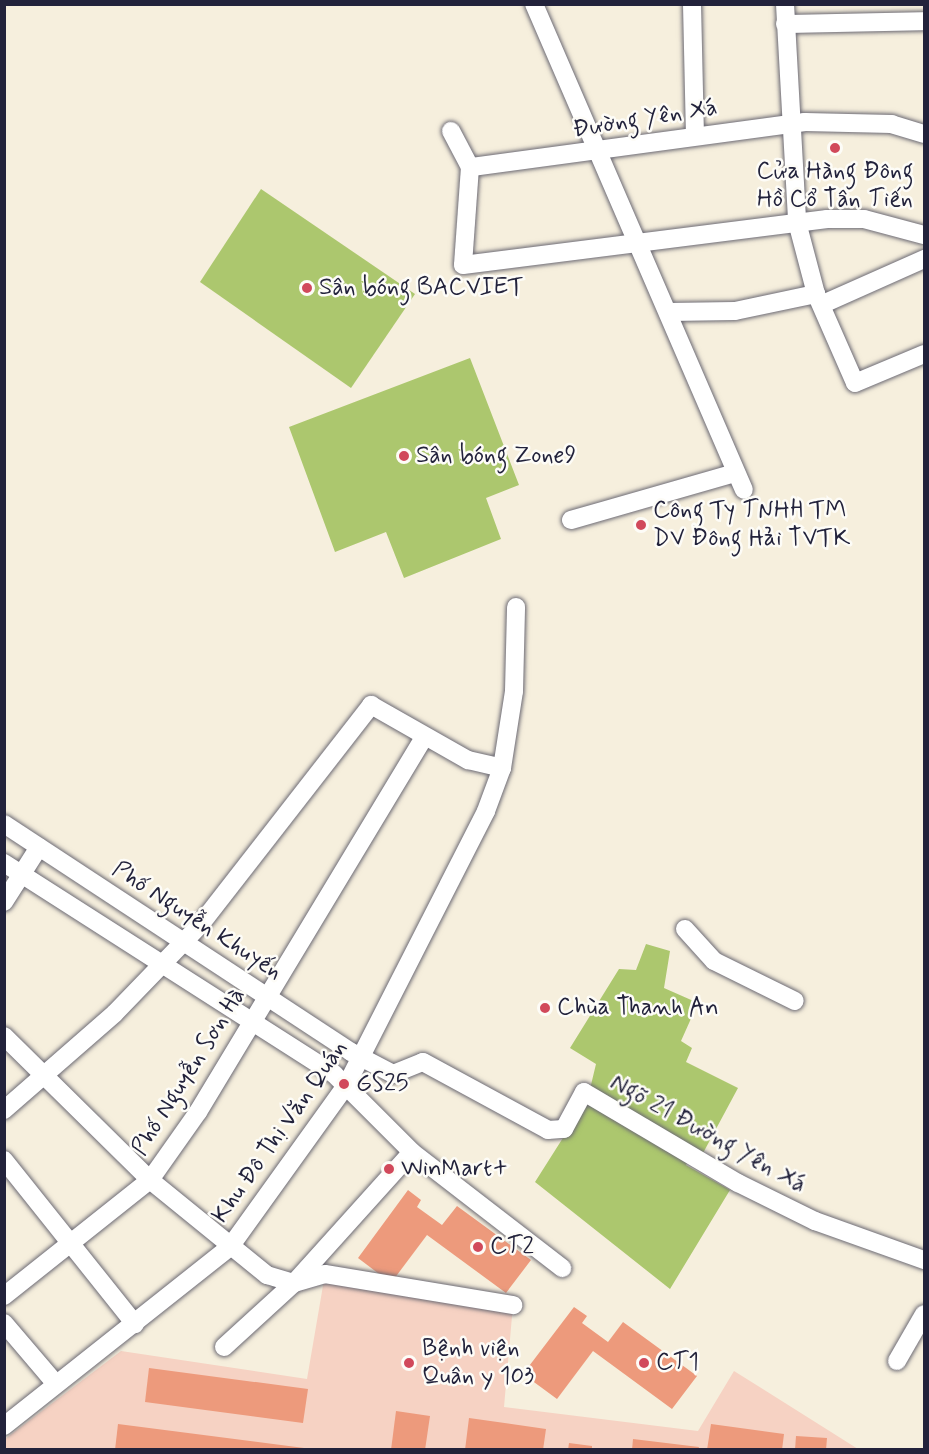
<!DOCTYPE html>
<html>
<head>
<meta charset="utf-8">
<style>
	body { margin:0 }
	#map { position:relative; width:929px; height:1454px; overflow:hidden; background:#f6efdd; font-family:Mynerve,sans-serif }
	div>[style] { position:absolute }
	.built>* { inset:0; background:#f6d2c3 }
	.green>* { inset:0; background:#acc76e }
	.building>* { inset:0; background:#ed9a7c }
	.roads { filter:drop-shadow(0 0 2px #6c6a74) drop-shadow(0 0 2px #6c6a74) }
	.minor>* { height:18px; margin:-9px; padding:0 9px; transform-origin:9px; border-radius:9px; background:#fff }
	.dots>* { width:16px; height:16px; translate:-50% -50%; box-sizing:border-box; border:3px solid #fdfcf7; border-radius:50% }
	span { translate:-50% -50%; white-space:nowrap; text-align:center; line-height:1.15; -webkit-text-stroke:5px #fdfcf7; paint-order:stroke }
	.street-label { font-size:24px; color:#22223b }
	.poi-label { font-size:24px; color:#22223b }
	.left { translate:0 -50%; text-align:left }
	.frame { position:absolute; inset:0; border:6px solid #22223b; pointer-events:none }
</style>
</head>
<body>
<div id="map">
	<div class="built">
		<i style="clip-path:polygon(325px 1274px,513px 1305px,504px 1407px,698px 1431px,734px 1371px,858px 1449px,5px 1450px,5px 1439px,121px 1351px,307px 1379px)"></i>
	</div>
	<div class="green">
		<i style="clip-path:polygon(261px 189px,415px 294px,351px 388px,200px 282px)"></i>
		<i style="clip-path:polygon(470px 358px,519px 485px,486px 498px,501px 539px,404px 578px,386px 532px,335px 552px,289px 427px)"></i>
		<i style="clip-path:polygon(646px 944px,670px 951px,664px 988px,698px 1003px,681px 1041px,692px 1048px,686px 1062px,738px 1088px,702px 1155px,590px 1089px,596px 1064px,570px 1048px,619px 969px,636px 970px)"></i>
		<i style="clip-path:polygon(587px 1100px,690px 1157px,686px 1165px,730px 1190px,670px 1289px,535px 1182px)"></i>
	</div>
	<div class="building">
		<i style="clip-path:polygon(408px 1190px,421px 1200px,417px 1207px,442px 1225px,457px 1206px,531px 1260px,506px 1293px,427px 1235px,391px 1283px,358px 1258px)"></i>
		<i style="clip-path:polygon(574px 1307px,587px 1316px,582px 1323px,608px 1342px,623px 1322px,697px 1376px,672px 1409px,593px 1351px,557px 1399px,523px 1374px)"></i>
		<i style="clip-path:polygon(149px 1368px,308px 1389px,303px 1423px,145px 1402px)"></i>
		<i style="clip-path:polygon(396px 1411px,430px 1416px,425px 1450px,391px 1450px)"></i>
		<i style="clip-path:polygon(469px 1418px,546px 1429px,543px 1450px,465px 1450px)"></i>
		<i style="clip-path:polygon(118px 1424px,304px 1448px,304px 1450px,115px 1450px)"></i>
		<i style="clip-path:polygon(711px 1424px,784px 1434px,782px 1450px,707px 1450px)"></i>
		<i style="clip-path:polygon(796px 1436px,827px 1438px,826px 1450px,795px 1450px)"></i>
		<i style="clip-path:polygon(633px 1439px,699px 1447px,698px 1450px,632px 1450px)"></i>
		<i style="clip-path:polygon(569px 1443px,592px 1446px,592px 1450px,568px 1450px)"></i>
	</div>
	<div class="roads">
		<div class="minor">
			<i style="left:534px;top:4px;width:529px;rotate:66.63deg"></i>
			<i style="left:692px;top:4px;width:130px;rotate:88.7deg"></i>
			<i style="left:785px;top:4px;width:218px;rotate:86.8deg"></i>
			<i style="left:797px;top:222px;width:74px;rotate:75.2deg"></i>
			<i style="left:816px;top:294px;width:97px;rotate:66.3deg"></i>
			<i style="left:855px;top:383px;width:75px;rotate:-22.8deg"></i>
			<i style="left:785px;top:24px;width:139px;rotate:-1.2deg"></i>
			<i style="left:451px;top:131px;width:41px;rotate:62.2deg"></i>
			<i style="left:924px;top:134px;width:34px;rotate:-163deg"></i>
			<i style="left:892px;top:124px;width:87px;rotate:-178.7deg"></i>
			<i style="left:805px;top:122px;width:338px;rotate:172.3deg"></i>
			<i style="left:470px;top:167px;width:98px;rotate:94.1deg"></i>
			<i style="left:463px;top:265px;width:367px;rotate:-7.2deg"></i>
			<i style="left:827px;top:219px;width:37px"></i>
			<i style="left:864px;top:219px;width:62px;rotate:14.9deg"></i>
			<i style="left:823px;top:304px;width:111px;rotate:-24deg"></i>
			<i style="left:669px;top:312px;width:66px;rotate:-0.9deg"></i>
			<i style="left:735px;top:311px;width:83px;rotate:-11.9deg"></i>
			<i style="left:571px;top:520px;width:171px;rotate:-16deg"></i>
			<i style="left:4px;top:824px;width:415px;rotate:33.3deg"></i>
			<i style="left:351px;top:1052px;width:47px;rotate:27.6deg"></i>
			<i style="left:393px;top:1074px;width:32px;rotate:-22deg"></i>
			<i style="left:423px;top:1062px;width:142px;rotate:28.5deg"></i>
			<i style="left:548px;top:1130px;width:16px;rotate:-4deg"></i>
			<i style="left:564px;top:1129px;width:42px;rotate:-61.6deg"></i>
			<i style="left:584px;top:1092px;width:179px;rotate:30.6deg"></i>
			<i style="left:738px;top:1183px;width:86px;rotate:26.3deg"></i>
			<i style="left:815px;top:1221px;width:116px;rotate:19.7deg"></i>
			<i style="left:4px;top:863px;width:392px;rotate:32.6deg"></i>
			<i style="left:334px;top:1074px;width:110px;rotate:45deg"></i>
			<i style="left:412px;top:1152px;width:190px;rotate:37.7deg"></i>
			<i style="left:4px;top:902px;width:65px;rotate:-57.5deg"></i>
			<i style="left:685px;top:929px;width:43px;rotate:47.8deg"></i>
			<i style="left:714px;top:961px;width:90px;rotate:26.3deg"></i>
			<i style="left:4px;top:1036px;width:205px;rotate:44.6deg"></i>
			<i style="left:150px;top:1180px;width:151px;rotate:39.1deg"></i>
			<i style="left:267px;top:1275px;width:28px;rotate:17deg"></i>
			<i style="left:294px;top:1283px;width:32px;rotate:-16deg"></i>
			<i style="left:325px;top:1274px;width:191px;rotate:9.4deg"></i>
			<i style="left:4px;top:1110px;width:147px;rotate:-41.1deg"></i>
			<i style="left:115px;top:1013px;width:122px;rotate:-46deg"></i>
			<i style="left:200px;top:925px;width:279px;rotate:-52.1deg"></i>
			<i style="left:371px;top:705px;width:112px;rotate:29.6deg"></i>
			<i style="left:468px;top:760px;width:35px;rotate:13deg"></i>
			<i style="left:4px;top:1160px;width:210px;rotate:51.4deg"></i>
			<i style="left:4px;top:1296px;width:186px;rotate:-38.5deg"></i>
			<i style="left:150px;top:1180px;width:83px;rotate:-54.8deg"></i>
			<i style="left:198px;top:1112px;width:437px;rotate:-58.9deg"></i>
			<i style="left:4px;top:1323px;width:80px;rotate:49.6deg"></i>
			<i style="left:224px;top:1347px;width:95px;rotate:-42.4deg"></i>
			<i style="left:294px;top:1283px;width:176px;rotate:-48deg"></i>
			<i style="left:897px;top:1361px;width:54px;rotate:-60.1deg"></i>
			<i style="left:4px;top:1426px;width:288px;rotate:-38.4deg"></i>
			<i style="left:230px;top:1247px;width:201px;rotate:-54.3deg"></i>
			<i style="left:347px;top:1084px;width:306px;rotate:-63deg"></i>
			<i style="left:486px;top:811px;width:46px;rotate:-69.6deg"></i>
			<i style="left:502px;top:768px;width:78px;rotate:-81.1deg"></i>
			<i style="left:514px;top:691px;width:84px;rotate:-88.6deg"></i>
		</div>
	</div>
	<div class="dots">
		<i style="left:835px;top:148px;background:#d1495b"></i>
		<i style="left:307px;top:288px;background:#d1495b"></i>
		<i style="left:404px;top:456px;background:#d1495b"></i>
		<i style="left:641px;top:525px;background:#d1495b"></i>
		<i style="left:545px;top:1008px;background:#d1495b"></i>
		<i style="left:344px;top:1084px;background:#d1495b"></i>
		<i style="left:389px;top:1169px;background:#d1495b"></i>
		<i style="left:478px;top:1247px;background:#d1495b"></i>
		<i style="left:409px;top:1363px;background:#d1495b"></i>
		<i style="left:644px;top:1363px;background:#d1495b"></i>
	</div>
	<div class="street-label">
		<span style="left:645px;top:119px;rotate:-9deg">Đường Yên Xá</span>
		<span style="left:197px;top:921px;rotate:33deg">Phố Nguyễn Khuyến</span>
		<span style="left:189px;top:1072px;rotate:-58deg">Phố Nguyễn Sơn Hà</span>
		<span style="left:280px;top:1132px;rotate:-55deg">Khu Đô Thị Văn Quán</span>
		<span style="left:708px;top:1134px;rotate:29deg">Ngõ 21 Đường Yên Xá</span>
	</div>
	<div class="poi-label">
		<span style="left:835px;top:186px">Cửa Hàng Đông<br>Hồ Cổ Tân Tiến</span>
		<span class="left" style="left:319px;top:288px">Sân bóng BACVIET</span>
		<span class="left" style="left:416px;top:456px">Sân bóng Zone9</span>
		<span class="left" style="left:653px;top:525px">Công Ty TNHH TM<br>DV Đông Hải TVTK</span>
		<span class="left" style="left:557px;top:1008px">Chùa Thanh An</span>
		<span class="left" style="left:356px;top:1084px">GS25</span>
		<span class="left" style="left:401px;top:1169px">WinMart+</span>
		<span class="left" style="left:490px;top:1247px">CT2</span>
		<span class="left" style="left:422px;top:1363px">Bệnh viện<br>Quân y 103</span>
		<span class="left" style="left:656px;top:1363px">CT1</span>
	</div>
	<div class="frame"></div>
</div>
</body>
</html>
